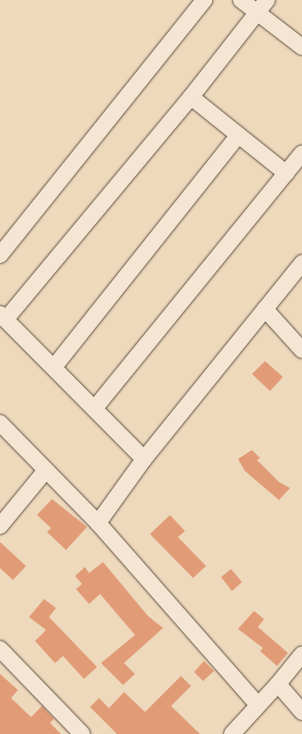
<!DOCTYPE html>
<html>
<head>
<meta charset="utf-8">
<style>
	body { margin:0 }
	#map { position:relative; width:302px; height:734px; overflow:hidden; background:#eed9bc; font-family:Cardo,serif }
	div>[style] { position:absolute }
	.building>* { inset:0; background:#e19c77 }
	.roads { filter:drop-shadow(0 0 1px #5f4e43) drop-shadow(0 0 1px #5f4e43) }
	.street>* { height:16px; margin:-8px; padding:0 8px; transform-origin:8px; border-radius:8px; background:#f4e6d3 }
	span { translate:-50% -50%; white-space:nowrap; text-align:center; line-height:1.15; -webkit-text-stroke:3.5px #f4e6d3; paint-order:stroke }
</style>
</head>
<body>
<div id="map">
	<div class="building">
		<i style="clip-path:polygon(265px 361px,283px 377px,270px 391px,252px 374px)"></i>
		<i style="clip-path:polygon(252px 450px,260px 458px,257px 460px,279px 482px,290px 488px,279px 500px,245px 471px,238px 459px)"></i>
		<i style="clip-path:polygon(52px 499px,87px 527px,66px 550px,47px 532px,51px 528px,37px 515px)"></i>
		<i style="clip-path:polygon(170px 515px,185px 531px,178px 537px,206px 566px,193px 578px,150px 534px)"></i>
		<i style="clip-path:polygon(0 542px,26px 566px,13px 580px,0 568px)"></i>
		<i style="clip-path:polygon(103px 562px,148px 616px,163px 628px,124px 663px,135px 674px,123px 685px,101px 663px,135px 635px,100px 594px,89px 604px,76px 589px,82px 584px,75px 576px,85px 567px,89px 573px)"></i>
		<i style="clip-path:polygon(231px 569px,242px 582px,232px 591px,221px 577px)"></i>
		<i style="clip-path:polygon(44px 599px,56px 608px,49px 617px,97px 667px,84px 679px,63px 656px,55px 663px,35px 641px,46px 630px,29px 617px)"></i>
		<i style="clip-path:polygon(254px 611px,264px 619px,258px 627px,288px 653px,277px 666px,260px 651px,263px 648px,238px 629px)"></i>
		<i style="clip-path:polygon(204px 661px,214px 671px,203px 681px,194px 672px)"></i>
		<i style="clip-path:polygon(0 674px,18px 690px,11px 698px,31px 717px,42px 706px,54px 719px,50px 723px,61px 734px,0 734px)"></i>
		<i style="clip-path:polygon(181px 676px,191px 686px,171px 706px,200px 734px,117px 734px,90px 707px,99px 698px,109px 708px,124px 692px,145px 712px)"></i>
	</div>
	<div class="roads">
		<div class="street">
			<i style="left:241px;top:0;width:77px;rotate:37.6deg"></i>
			<i style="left:191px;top:97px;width:122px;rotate:38.7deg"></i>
			<i style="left:0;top:255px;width:327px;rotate:-51.3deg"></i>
			<i style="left:265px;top:309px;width:55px;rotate:47.9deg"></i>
			<i style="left:0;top:314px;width:204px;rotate:45.2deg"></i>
			<i style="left:6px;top:319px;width:289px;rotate:-50.2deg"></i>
			<i style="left:191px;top:97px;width:123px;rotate:-51.9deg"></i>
			<i style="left:54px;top:367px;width:295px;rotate:-51.5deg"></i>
			<i style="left:95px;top:408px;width:328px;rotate:-50.9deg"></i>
			<i style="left:0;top:423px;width:140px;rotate:45.6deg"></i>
			<i style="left:98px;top:523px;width:242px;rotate:48.7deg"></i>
			<i style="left:98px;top:523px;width:79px;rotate:-54.3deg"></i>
			<i style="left:144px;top:459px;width:252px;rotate:-51.1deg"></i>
			<i style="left:0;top:526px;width:72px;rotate:-50.6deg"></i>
			<i style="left:0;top:649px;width:118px;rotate:46deg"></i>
			<i style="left:278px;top:684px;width:38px;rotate:-51deg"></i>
			<i style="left:232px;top:734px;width:68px;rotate:-47.4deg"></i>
			<i style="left:278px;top:684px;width:37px;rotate:49deg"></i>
		</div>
	</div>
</div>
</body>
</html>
